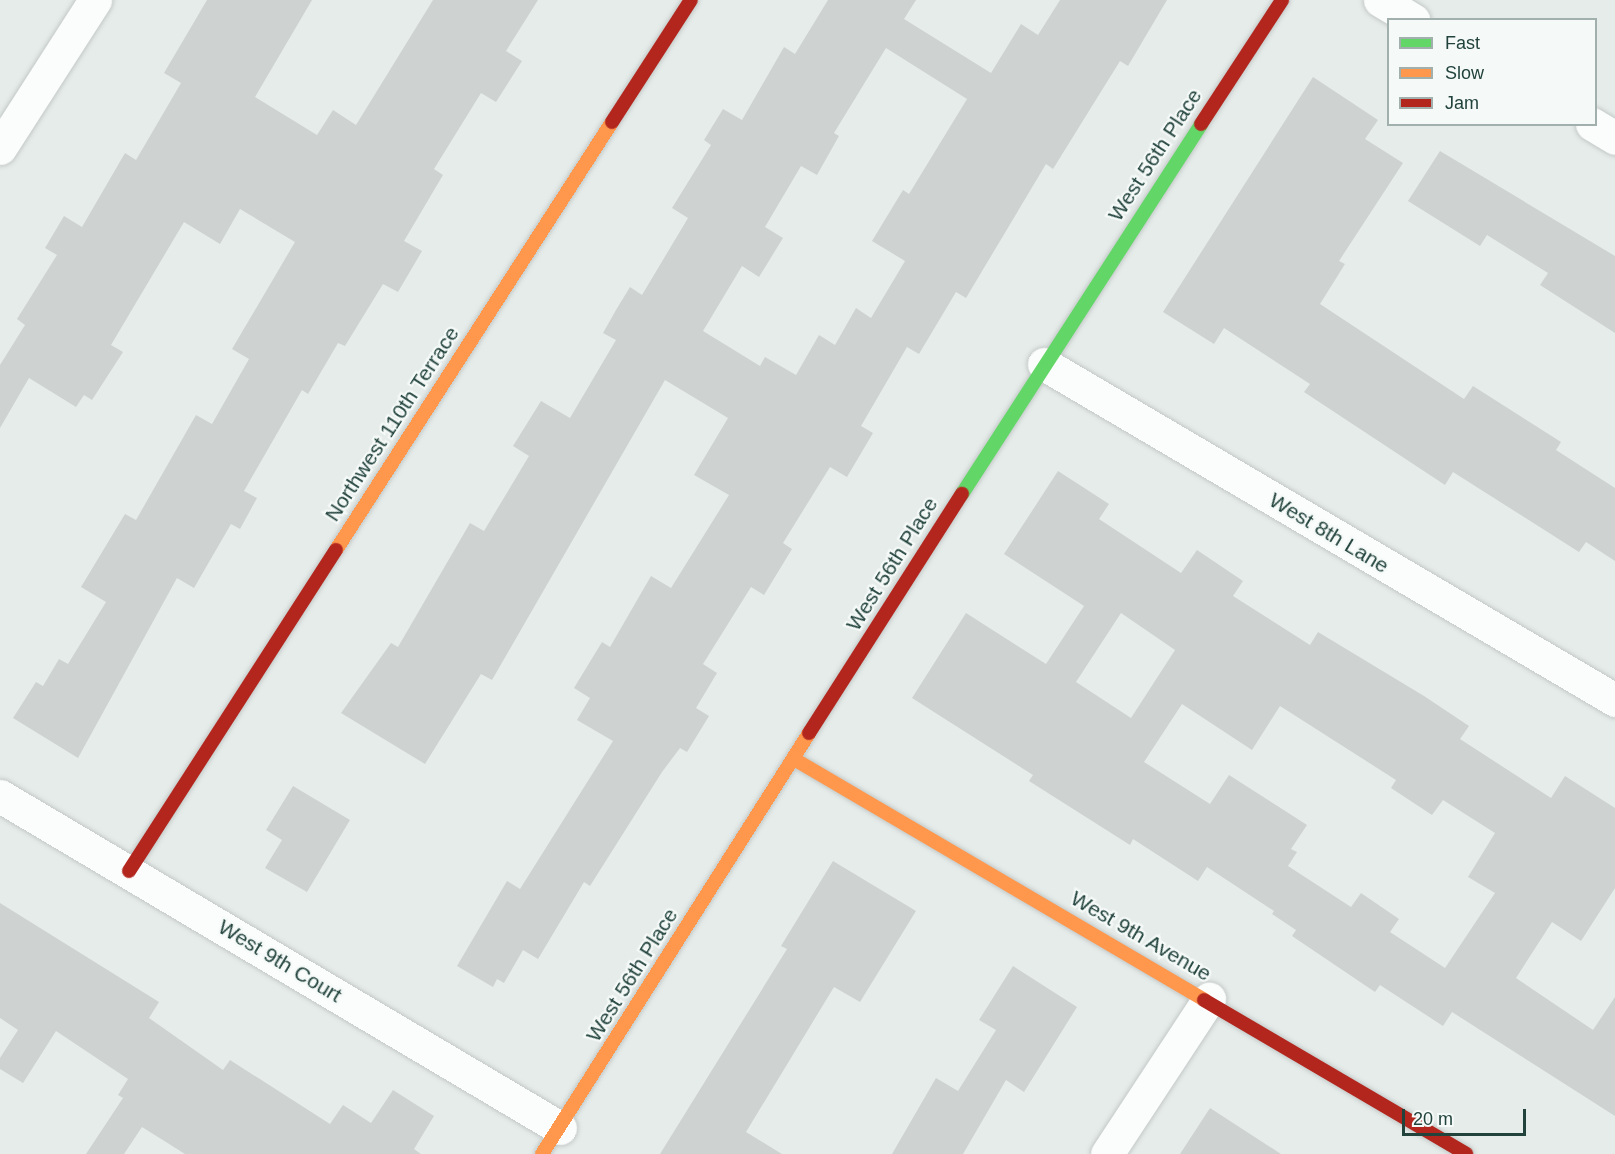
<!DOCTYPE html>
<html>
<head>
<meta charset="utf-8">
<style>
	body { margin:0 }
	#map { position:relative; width:1615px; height:1154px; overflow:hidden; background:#e6ecea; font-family:Helvetica,sans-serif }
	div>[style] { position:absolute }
	.building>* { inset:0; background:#ced3d1 }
	.roads { filter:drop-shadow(0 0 2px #c3c9c7) drop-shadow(0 0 2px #c3c9c7) }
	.street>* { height:33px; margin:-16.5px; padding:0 16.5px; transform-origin:16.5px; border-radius:16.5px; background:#fbfcfc }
	.fast>* { height:14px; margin:-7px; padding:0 7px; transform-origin:7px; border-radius:7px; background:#63d668 }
	.slow>* { height:14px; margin:-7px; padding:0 7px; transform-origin:7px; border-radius:7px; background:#ff974d }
	.jam>* { height:14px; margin:-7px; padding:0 7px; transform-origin:7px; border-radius:7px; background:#b3261e }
	span { translate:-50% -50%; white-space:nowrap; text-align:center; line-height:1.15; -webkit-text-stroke:4.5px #f5faf8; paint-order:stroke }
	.street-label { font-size:21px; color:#22423c }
	.legend { position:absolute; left:1387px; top:18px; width:210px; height:108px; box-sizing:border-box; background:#f5faf8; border:2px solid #a1b0ad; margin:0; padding:8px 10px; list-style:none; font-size:18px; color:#22423c }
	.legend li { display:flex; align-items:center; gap:12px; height:30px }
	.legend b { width:30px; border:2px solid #a1b0ad }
	.scale { position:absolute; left:1402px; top:1109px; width:124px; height:27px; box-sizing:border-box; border:3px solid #22423c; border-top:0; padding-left:8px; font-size:18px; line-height:21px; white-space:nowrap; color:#22423c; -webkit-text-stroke:4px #f5faf8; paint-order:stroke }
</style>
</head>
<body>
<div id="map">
	<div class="building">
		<i style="clip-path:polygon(207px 0,312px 0,255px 97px,317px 135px,333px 110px,356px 125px,433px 0,538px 0,506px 51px,522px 61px,496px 102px,481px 93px,434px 169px,443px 175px,404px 241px,422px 251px,398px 292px,383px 284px,345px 346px,338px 343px,308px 394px,302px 390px,244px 491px,257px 498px,240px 529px,231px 524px,194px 588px,177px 578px,78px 758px,13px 718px,36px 682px,43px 686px,59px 659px,68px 664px,106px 602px,81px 587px,125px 514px,136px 520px,196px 415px,212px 424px,249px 359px,232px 349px,295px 242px,240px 209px,220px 244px,184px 222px,111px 345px,123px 352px,92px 400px,84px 395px,76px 407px,29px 378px,0 428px,0 365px,25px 325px,17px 319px,57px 255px,45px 248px,64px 216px,82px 227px,125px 153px,136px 160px,181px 83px,164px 73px)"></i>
		<i style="clip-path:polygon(evenodd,828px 0,916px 0,904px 19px,991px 73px,1021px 24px,1038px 35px,1060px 0,1167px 0,1128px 66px,1120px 61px,1053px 169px,1046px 164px,966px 298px,956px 292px,919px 354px,907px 347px,861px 426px,873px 433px,847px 477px,830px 467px,783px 543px,792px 549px,764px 595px,751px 587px,703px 664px,717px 673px,696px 708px,709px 716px,687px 752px,680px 748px,662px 772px,590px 886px,584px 882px,538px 959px,523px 950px,504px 983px,497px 979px,493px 987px,457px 966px,507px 881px,520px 889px,613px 741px,577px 720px,590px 698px,574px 688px,602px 642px,610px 647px,651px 576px,671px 588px,729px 495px,694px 475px,728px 418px,665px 380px,492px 680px,481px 674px,425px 764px,341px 713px,391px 643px,398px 647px,470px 523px,484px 531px,529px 456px,513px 446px,541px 401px,570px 418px,616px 340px,603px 333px,616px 310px,630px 287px,642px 295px,688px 218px,672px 208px,711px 145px,704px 140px,723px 109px,742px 120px,784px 47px,795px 54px,828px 0,886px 48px,967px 99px,909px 194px,903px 190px,872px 241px,905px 261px,871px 318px,856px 308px,835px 345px,819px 335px,796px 375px,765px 357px,760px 366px,703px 331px,742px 266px,759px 277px,783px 238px,765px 227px,801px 166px,817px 175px,839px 136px,834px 133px,886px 48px)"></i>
		<i style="clip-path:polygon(1313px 77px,1378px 120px,1365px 139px,1403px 163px,1339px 261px,1345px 264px,1320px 304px,1464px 399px,1473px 386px,1561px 442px,1556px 450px,1615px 488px,1615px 561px,1586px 542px,1579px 552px,1453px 472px,1445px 485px,1304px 392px,1310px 384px,1224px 328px,1214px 344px,1163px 312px)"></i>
		<i style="clip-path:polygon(1440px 151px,1615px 256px,1615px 333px,1540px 285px,1548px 273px,1487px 235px,1480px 246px,1408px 201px)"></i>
		<i style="clip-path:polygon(evenodd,1058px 471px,1109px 504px,1099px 519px,1181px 573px,1197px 550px,1243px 581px,1233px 596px,1310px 645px,1318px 632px,1424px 696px,1469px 726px,1460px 739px,1551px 798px,1565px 776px,1615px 808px,1615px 888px,1581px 941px,1552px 922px,1516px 978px,1593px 1030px,1615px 997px,1615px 1116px,1452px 1012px,1443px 1026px,1380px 985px,1375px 992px,1292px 936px,1296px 930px,1272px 914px,1274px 911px,1207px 867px,1198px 881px,1133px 839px,1130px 845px,1029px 781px,1033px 775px,912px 698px,966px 613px,1046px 664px,1084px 606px,1004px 554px,1058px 471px,1121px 613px,1175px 650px,1131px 718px,1076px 682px,1121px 613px,1058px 471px,1182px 704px,1252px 750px,1280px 706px,1396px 780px,1391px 788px,1432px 815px,1443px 800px,1495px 833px,1468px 877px,1495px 893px,1445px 968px,1390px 932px,1399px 919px,1361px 893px,1351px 907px,1288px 866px,1297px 852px,1291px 849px,1307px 825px,1229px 775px,1210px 804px,1144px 762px,1182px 704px)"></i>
		<i style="clip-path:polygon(293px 786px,350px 820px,307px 892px,265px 868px,282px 840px,266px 830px)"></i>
		<i style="clip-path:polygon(833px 861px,916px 911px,860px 1002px,834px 987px,746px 1132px,782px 1154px,660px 1154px,787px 949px,781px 946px)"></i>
		<i style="clip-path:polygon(0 903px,159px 1002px,149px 1018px,223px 1070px,230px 1060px,330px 1124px,343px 1105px,371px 1123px,393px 1090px,434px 1116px,414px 1149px,421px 1154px,185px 1154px,142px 1127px,124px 1154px,86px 1154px,123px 1098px,118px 1095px,128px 1079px,56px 1031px,23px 1083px,0 1069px,0 1058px,18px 1030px,0 1018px)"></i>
		<i style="clip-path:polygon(1013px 966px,1077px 1007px,1024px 1092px,1006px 1080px,963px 1154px,892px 1154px,936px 1078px,958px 1091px,996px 1030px,979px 1020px)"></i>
		<i style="clip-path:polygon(1210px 1108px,1281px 1154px,1180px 1154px)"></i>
	</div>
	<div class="roads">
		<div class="street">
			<i style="left:1380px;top:0;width:39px;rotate:31deg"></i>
			<i style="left:1592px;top:124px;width:27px;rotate:31deg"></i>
			<i style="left:0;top:148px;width:176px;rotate:-57.3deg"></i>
			<i style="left:1044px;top:364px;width:663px;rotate:30.47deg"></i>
			<i style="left:0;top:796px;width:651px;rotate:30.66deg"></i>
			<i style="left:1107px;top:1154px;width:186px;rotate:-56.7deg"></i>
		</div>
		<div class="fast">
			<i style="left:962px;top:494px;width:440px;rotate:-57.1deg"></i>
		</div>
		<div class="slow">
			<i style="left:336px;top:550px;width:509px;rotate:-57.18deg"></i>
			<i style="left:794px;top:759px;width:476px;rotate:30.4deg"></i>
			<i style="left:542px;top:1154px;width:499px;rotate:-57.6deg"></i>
		</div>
		<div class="jam">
			<i style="left:612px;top:122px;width:145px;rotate:-57.1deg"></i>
			<i style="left:1201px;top:124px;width:148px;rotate:-56.8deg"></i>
			<i style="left:809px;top:733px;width:284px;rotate:-57.4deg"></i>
			<i style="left:129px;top:871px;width:382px;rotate:-57.2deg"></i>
			<i style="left:1204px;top:1000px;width:304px;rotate:30.4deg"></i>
		</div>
	</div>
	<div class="street-label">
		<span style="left:1155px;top:155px;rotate:-57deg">West 56th Place</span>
		<span style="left:392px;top:424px;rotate:-57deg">Northwest 110th Terrace</span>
		<span style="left:1329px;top:533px;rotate:31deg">West 8th Lane</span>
		<span style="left:892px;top:564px;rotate:-58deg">West 56th Place</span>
		<span style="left:1141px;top:936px;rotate:30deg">West 9th Avenue</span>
		<span style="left:280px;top:961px;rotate:31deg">West 9th Court</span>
		<span style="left:632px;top:975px;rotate:-58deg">West 56th Place</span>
	</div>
	<ul class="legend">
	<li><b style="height:8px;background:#63d668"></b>Fast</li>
	<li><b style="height:8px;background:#ff974d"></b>Slow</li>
	<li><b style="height:8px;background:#b3261e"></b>Jam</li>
	</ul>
	<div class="scale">20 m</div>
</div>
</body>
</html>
